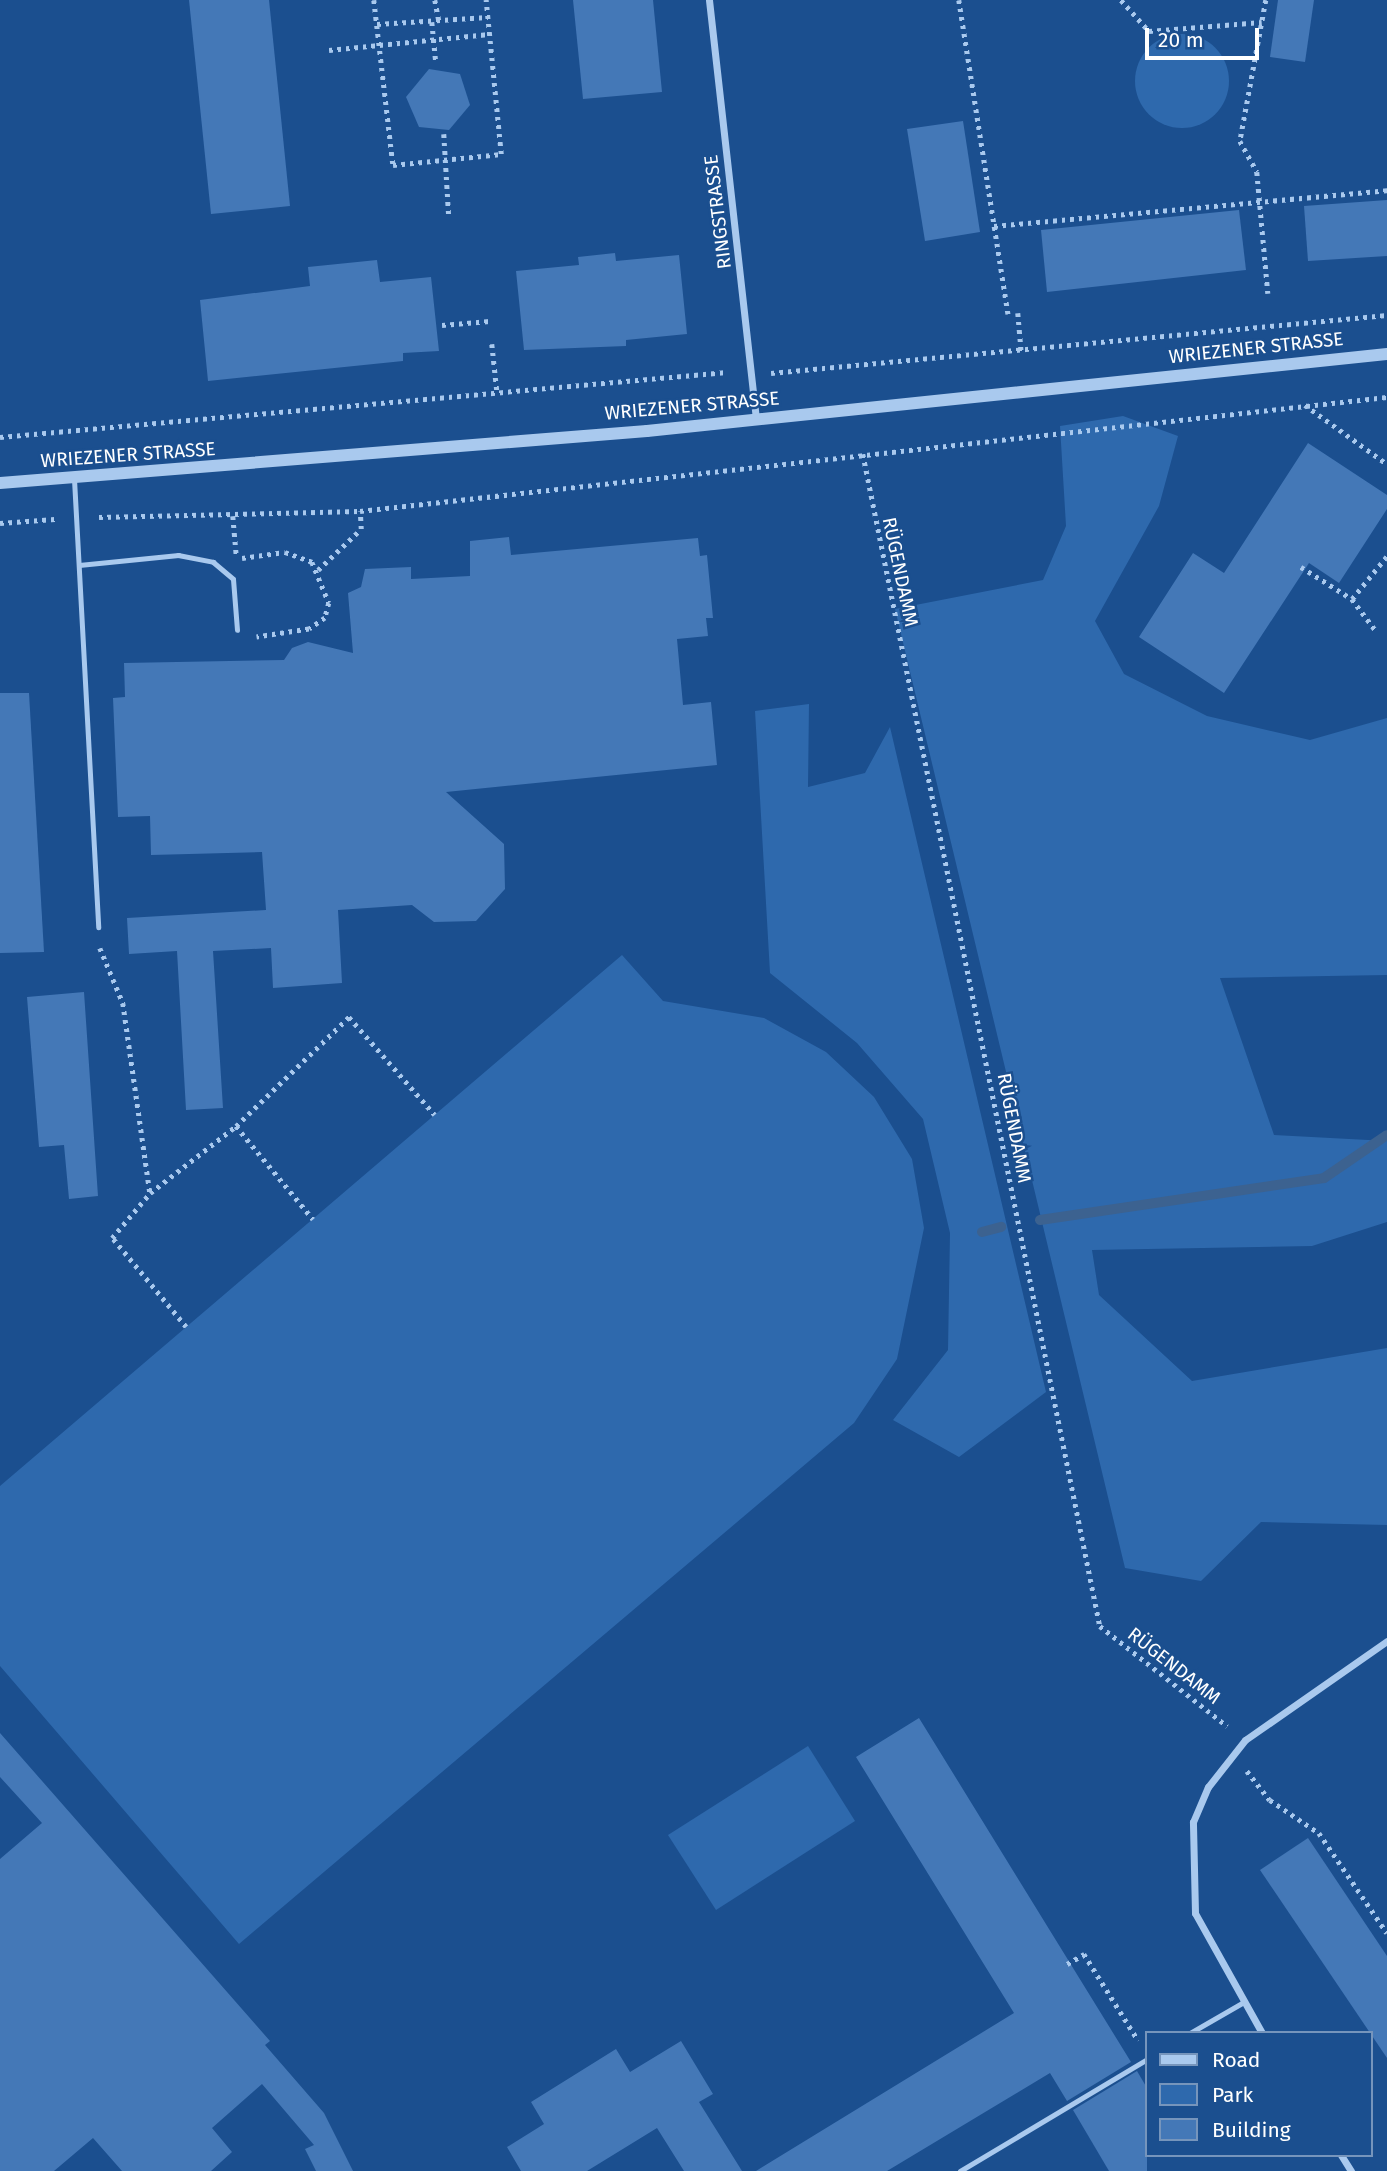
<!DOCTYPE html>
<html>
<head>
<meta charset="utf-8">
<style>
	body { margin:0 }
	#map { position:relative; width:1387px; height:2171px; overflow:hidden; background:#1b4f8f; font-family:"Fira Sans",sans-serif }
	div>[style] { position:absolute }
	.green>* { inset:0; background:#2e69ad }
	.round { border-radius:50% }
	.stream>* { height:10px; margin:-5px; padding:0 5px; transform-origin:5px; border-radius:5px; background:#3c6290 }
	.building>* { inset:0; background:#4478b7 }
	.path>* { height:4.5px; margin-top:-2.25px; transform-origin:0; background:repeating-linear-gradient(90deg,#a9c9ee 0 3.5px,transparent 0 8.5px) }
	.service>* { height:5px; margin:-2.5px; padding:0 2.5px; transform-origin:2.5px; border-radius:2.5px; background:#a9c9ee }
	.minor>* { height:7px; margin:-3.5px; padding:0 3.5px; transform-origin:3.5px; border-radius:3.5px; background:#a9c9ee }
	.tertiary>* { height:12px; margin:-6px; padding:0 6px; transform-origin:6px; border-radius:6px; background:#a9c9ee }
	span { translate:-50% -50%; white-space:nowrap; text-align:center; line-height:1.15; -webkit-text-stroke:5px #1b4f8f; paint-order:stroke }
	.street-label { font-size:19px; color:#fff }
	.legend { position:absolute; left:1145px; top:2031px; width:228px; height:126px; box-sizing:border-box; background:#1b4f8f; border:2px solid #7695bc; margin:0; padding:9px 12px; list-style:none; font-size:21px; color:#fff }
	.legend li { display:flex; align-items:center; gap:14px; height:35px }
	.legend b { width:35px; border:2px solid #7695bc }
	.scale { position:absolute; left:1145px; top:28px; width:114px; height:32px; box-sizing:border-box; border:4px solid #fff; border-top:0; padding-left:9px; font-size:21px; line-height:24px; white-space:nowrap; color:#fff; -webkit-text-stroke:5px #1b4f8f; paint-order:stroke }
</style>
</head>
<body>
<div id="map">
	<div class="green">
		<i class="round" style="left:1135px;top:34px;width:94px;height:94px"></i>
		<i style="clip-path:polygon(1123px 416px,1178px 436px,1159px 506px,1095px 621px,1124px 674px,1207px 716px,1310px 740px,1387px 718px,1387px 975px,1220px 978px,1274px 1135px,1387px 1141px,1387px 1222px,1312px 1246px,1092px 1250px,1099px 1295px,1192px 1381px,1387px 1348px,1387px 1525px,1261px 1522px,1201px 1581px,1125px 1568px,895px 609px,1043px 580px,1066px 526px,1060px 426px)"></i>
		<i style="clip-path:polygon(809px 704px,808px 787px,865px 773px,890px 727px,1046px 1392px,959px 1457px,893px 1420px,948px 1350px,950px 1233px,923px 1119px,857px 1043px,770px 973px,755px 711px)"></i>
		<i style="clip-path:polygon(622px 955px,663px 1001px,764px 1018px,826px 1052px,874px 1097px,912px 1159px,924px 1228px,897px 1359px,854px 1423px,239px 1944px,0 1666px,0 1486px)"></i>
		<i style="clip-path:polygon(808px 1746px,855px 1821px,716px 1910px,668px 1835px)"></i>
	</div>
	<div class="stream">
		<i style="left:1040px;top:1220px;width:287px;rotate:-8.4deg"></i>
		<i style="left:1324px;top:1178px;width:76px;rotate:-34.3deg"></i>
		<i style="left:982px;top:1232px;width:20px;rotate:-15deg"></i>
	</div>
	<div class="building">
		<i style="clip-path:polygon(189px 0,269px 0,290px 206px,211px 214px)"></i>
		<i style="clip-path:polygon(573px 0,653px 0,662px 92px,583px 99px)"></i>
		<i style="clip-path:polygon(1278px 0,1314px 0,1305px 62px,1270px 57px)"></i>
		<i style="clip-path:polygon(429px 69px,460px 74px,470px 105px,449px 130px,419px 127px,406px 97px)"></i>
		<i style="clip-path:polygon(963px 121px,980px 232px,925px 241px,907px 129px)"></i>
		<i style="clip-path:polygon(1387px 200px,1387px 256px,1308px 261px,1304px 206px)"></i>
		<i style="clip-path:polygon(1239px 210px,1246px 270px,1047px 292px,1041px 230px)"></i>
		<i style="clip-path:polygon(615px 253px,616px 261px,679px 255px,687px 334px,626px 340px,626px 346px,524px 350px,516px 271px,579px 265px,578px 257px)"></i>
		<i style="clip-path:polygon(377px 260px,380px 282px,431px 277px,439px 351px,403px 353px,403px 361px,208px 381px,200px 300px,310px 286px,308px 267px)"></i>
		<i style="clip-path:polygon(1308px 443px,1387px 495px,1387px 509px,1339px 583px,1309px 563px,1224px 693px,1139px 637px,1193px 553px,1224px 573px)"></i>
		<i style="clip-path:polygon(509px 537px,511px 555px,698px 538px,700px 556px,707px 555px,713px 618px,706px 618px,708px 636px,677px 639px,683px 705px,711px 702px,717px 765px,446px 792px,504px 844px,505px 889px,476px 921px,434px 922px,412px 905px,338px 910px,342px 983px,273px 988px,271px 948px,213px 951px,223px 1108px,186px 1110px,177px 951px,129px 954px,127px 918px,266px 910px,262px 852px,151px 855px,150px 816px,118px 817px,113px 698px,125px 697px,124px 663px,284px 660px,292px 648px,308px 642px,353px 653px,348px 593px,361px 587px,365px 569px,411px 567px,411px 579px,470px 576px,470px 541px)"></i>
		<i style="clip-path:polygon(0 693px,29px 693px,44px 952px,0 953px)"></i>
		<i style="clip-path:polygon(84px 992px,98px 1196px,69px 1199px,64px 1145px,39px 1147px,27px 997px)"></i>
		<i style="clip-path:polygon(919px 1718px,1131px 2062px,1067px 2101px,1050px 2073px,887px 2171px,756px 2171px,1014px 2013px,856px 1757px)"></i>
		<i style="clip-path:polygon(0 1733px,270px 2041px,265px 2045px,324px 2113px,353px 2171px,316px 2171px,305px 2149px,314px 2145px,262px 2084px,212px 2128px,232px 2152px,211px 2171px,122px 2171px,93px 2138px,54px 2171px,0 2171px,0 1859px,42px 1823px,0 1777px)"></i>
		<i style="clip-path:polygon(1308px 1838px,1387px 1956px,1387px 2058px,1260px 1870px)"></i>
		<i style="clip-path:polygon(681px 2041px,713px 2094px,699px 2102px,742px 2171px,684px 2171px,657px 2128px,587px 2171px,521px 2171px,507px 2147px,544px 2124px,531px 2102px,616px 2049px,630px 2072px)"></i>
		<i style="clip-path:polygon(1137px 2071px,1147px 2088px,1147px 2171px,1109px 2171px,1073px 2110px)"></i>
	</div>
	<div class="path">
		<i style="left:374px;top:0;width:166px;rotate:83.4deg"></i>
		<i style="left:393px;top:165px;width:109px;rotate:-5.8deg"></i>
		<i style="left:501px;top:154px;width:155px;rotate:-95.6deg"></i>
		<i style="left:435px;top:0;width:21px;rotate:79deg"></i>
		<i style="left:959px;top:0;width:318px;rotate:81.1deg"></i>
		<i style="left:1121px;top:0;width:42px;rotate:47.9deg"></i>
		<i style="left:1149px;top:31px;width:113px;rotate:-4.6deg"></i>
		<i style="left:1266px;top:0;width:143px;rotate:100.4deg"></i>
		<i style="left:1240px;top:141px;width:35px;rotate:61deg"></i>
		<i style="left:1257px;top:172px;width:122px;rotate:84.8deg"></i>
		<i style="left:432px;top:22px;width:41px;rotate:84.4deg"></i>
		<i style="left:377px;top:24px;width:111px;rotate:-3.6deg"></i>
		<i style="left:329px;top:50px;width:161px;rotate:-5.7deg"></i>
		<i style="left:444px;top:134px;width:83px;rotate:86.6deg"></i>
		<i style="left:994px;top:226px;width:395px;rotate:-5.2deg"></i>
		<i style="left:1018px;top:313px;width:38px;rotate:85deg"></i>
		<i style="left:442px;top:325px;width:48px;rotate:-4.8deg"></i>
		<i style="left:492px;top:344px;width:47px;rotate:83.9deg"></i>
		<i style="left:771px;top:373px;width:619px;rotate:-5.38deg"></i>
		<i style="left:1305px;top:405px;width:101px;rotate:35.7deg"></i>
		<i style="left:0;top:437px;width:730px;rotate:-5.11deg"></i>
		<i style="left:863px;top:454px;width:1196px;rotate:78.57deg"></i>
		<i style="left:1100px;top:1626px;width:162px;rotate:38.2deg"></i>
		<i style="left:233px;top:516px;width:38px;rotate:85deg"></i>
		<i style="left:99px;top:517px;width:261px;rotate:-1.3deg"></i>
		<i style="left:360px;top:511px;width:1033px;rotate:-6.33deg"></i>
		<i style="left:0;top:523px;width:55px;rotate:-4.2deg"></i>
		<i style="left:242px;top:558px;width:43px;rotate:-7.9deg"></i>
		<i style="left:285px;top:552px;width:29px;rotate:20deg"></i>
		<i style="left:312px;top:562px;width:44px;rotate:67.5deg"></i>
		<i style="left:329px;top:603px;width:16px;rotate:105deg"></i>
		<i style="left:325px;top:618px;width:19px;rotate:145deg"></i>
		<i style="left:309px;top:629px;width:53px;rotate:171.3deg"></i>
		<i style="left:1301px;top:567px;width:60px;rotate:32.1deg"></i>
		<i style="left:1352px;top:599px;width:55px;rotate:-50.9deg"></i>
		<i style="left:318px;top:570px;width:59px;rotate:-43.6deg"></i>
		<i style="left:361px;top:529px;width:18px;rotate:-93deg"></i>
		<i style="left:1352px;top:599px;width:38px;rotate:53deg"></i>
		<i style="left:100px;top:948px;width:60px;rotate:67.3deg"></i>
		<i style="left:123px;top:1003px;width:192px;rotate:81.9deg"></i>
		<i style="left:236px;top:1126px;width:121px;rotate:50.4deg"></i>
		<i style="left:186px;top:1327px;width:116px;rotate:-129.7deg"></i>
		<i style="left:112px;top:1238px;width:59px;rotate:-49.8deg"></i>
		<i style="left:150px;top:1193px;width:109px;rotate:-37.9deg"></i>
		<i style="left:236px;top:1126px;width:157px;rotate:-44deg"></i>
		<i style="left:349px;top:1017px;width:130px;rotate:48.7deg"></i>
		<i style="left:1247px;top:1771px;width:37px;rotate:52deg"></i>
		<i style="left:1270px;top:1800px;width:59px;rotate:34deg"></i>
		<i style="left:1319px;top:1833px;width:121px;rotate:55.8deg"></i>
		<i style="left:1067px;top:1964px;width:20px;rotate:-30deg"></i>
		<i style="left:1084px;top:1954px;width:102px;rotate:57.9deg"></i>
	</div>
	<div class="service">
		<i style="left:74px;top:479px;width:449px;rotate:86.9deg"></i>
		<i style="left:79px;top:565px;width:100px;rotate:-5.8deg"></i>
		<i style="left:178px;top:555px;width:36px;rotate:11deg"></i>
		<i style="left:213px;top:562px;width:26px;rotate:40deg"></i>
		<i style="left:233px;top:579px;width:51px;rotate:85.5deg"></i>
		<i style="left:1190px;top:2033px;width:60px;rotate:-30deg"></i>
		<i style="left:960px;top:2171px;width:218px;rotate:-30.9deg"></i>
	</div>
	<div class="minor">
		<i style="left:709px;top:0;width:423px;rotate:83.6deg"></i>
		<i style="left:1262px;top:2033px;width:137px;rotate:-119.2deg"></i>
		<i style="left:1195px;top:1913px;width:91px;rotate:-91.3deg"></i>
		<i style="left:1193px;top:1822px;width:38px;rotate:-67deg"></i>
		<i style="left:1208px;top:1787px;width:60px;rotate:-51.8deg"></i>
		<i style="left:1245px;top:1740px;width:173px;rotate:-34.9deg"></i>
		<i style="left:1341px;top:2155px;width:19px;rotate:58deg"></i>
	</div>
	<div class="tertiary">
		<i style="left:0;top:483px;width:649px;rotate:-4.6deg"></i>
		<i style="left:647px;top:431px;width:744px;rotate:-5.94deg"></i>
	</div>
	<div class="street-label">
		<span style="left:718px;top:212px;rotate:-97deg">RINGSTRASSE</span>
		<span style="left:1256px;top:348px;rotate:-6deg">WRIEZENER STRASSE</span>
		<span style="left:692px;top:406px;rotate:-5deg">WRIEZENER STRASSE</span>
		<span style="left:128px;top:455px;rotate:-4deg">WRIEZENER STRASSE</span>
		<span style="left:900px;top:572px;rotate:78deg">RÜGENDAMM</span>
		<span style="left:1014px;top:1128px;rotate:79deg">RÜGENDAMM</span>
		<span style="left:1174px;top:1666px;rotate:38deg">RÜGENDAMM</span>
	</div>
	<ul class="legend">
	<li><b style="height:9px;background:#a9c9ee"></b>Road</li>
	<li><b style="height:19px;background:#2e69ad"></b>Park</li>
	<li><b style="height:19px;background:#4478b7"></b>Building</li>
	</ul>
	<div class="scale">20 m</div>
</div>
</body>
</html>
